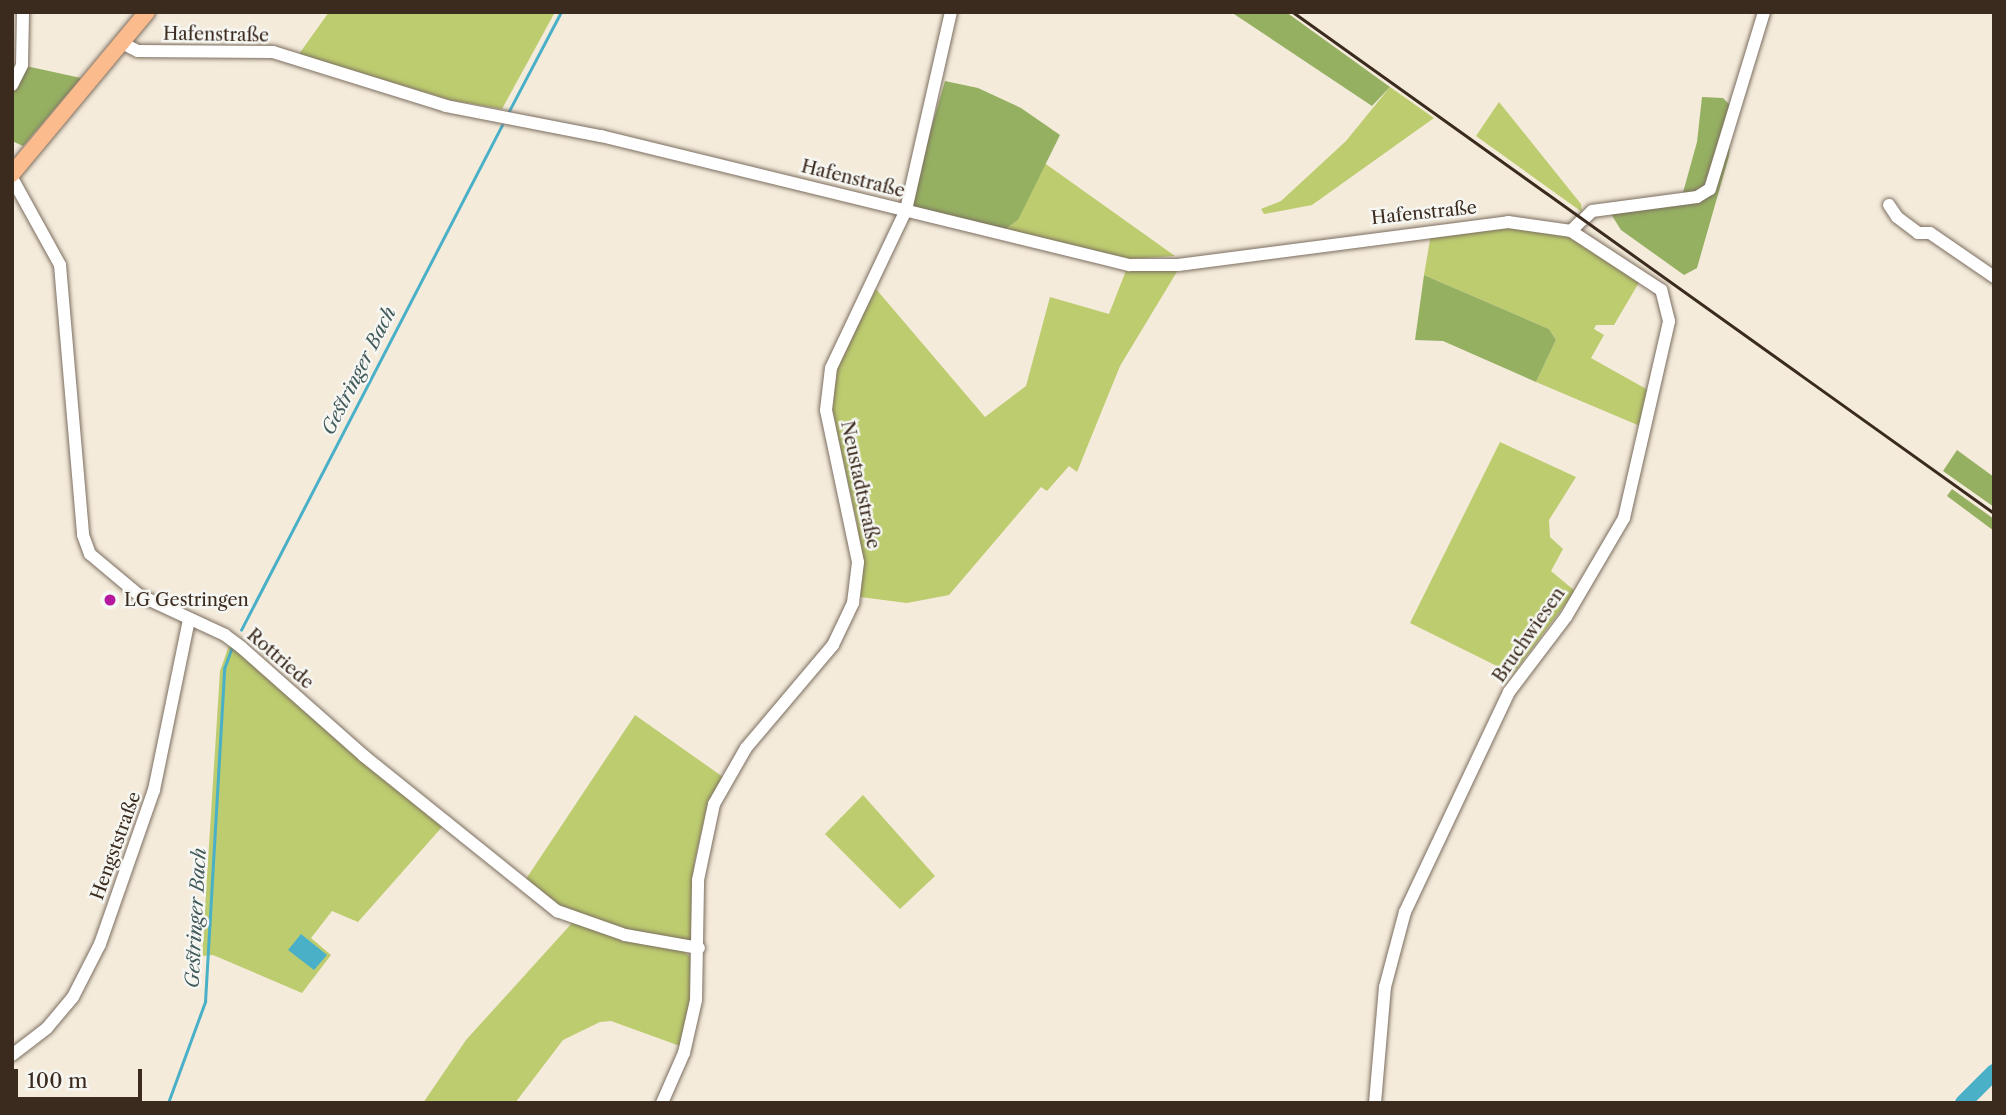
<!DOCTYPE html>
<html>
<head>
<meta charset="utf-8">
<style>
	body { margin:0 }
	#map { position:relative; width:2006px; height:1115px; overflow:hidden; background:#f4ebdb; font-family:"Libre Caslon Text",serif }
	div>[style] { position:absolute }
	.green>* { inset:0; background:#bdcc6f }
	.forest>* { inset:0; background:#96b062 }
	.water>* { inset:0; background:#49b0c8 }
	.stream>* { height:2.5px; margin:-1.25px; padding:0 1.25px; transform-origin:1.25px; border-radius:1.25px; background:#49b0c8 }
	.river>* { height:16px; margin:-8px; padding:0 8px; transform-origin:8px; border-radius:8px; background:#49b0c8 }
	.roads { filter:drop-shadow(0 0 2px #7c6e60) drop-shadow(0 0 2px #7c6e60) }
	.minor>* { height:12px; margin:-6px; padding:0 6px; transform-origin:6px; border-radius:6px; background:#fff }
	.major>* { height:16px; margin:-8px; padding:0 8px; transform-origin:8px; border-radius:8px; background:#fbbb8d }
	.rail>* { height:2.5px; margin:-1.25px; padding:0 1.25px; transform-origin:1.25px; border-radius:1.25px; background:#3b2a1e }
	.dots>* { width:19px; height:19px; translate:-50% -50%; box-sizing:border-box; border:4px solid #f6f6f2; border-radius:50% }
	span { translate:-50% -50%; white-space:nowrap; text-align:center; line-height:1.15; -webkit-text-stroke:5px #f6f6f2; paint-order:stroke }
	.street-label { font-size:18px; color:#3b2a1e }
	.poi-label { font-size:18px; color:#3b2a1e }
	.left { translate:0 -50%; text-align:left }
	.water-label { font-size:19px; color:#40595a; font-style:italic }
	.frame { position:absolute; inset:0; border:14px solid #3b2a1e; pointer-events:none }
	.scale { position:absolute; left:14px; top:1069px; width:128px; height:32px; box-sizing:border-box; border:4px solid #3b2a1e; border-top:0; padding-left:9px; font-size:21px; line-height:24px; white-space:nowrap; color:#3b2a1e; -webkit-text-stroke:5px #f6f6f2; paint-order:stroke }
</style>
</head>
<body>
<div id="map">
	<div class="green">
		<i style="clip-path:polygon(329px 12px,424px 13px,555px 12px,502px 109px,450px 100px,299px 54px)"></i>
		<i style="clip-path:polygon(1390px 87px,1434px 118px,1312px 205px,1264px 214px,1261px 209px,1281px 201px,1346px 141px)"></i>
		<i style="clip-path:polygon(1499px 102px,1581px 204px,1582px 212px,1476px 136px)"></i>
		<i style="clip-path:polygon(1043px 162px,1175px 256px,1130px 259px,1003px 231px,1018px 220px)"></i>
		<i style="clip-path:polygon(1510px 225px,1558px 231px,1641px 279px,1614px 325px,1596px 325px,1594px 329px,1604px 335px,1591px 358px,1648px 390px,1640px 426px,1536px 382px,1556px 340px,1549px 329px,1424px 275px,1431px 234px)"></i>
		<i style="clip-path:polygon(1127px 268px,1178px 270px,1120px 366px,1077px 472px,1069px 466px,1047px 491px,1041px 487px,949px 595px,907px 603px,860px 597px,858px 527px,832px 410px,835px 370px,876px 289px,985px 417px,1026px 386px,1050px 297px,1109px 314px)"></i>
		<i style="clip-path:polygon(1500px 442px,1576px 477px,1549px 520px,1550px 537px,1563px 549px,1551px 571px,1575px 591px,1513px 674px,1410px 623px)"></i>
		<i style="clip-path:polygon(230px 643px,442px 827px,358px 922px,332px 911px,311px 938px,331px 955px,302px 993px,213px 955px,202px 956px,220px 671px)"></i>
		<i style="clip-path:polygon(635px 715px,723px 777px,707px 806px,694px 865px,695px 936px,685px 942px,628px 930px,551px 905px,524px 882px)"></i>
		<i style="clip-path:polygon(863px 795px,935px 876px,900px 909px,825px 834px)"></i>
		<i style="clip-path:polygon(572px 923px,682px 950px,694px 960px,692px 1000px,680px 1046px,611px 1021px,600px 1022px,563px 1040px,515px 1103px,423px 1103px,466px 1040px)"></i>
	</div>
	<div class="forest">
		<i style="clip-path:polygon(1231px 12px,1286px 12px,1390px 87px,1372px 106px)"></i>
		<i style="clip-path:polygon(26px 66px,81px 78px,23px 146px,12px 141px,12px 92px)"></i>
		<i style="clip-path:polygon(945px 81px,978px 88px,1021px 108px,1060px 135px,1018px 220px,1003px 231px,908px 208px)"></i>
		<i style="clip-path:polygon(1702px 97px,1723px 98px,1732px 107px,1729px 156px,1697px 268px,1684px 275px,1621px 230px,1611px 214px,1682px 196px,1697px 142px)"></i>
		<i style="clip-path:polygon(1424px 275px,1549px 329px,1556px 340px,1536px 382px,1443px 341px,1415px 340px)"></i>
		<i style="clip-path:polygon(1957px 450px,1994px 477px,1994px 507px,1943px 471px)"></i>
		<i style="clip-path:polygon(1952px 489px,1994px 519px,1994px 531px,1947px 496px)"></i>
	</div>
	<div class="water">
		<i style="clip-path:polygon(301px 934px,327px 955px,314px 970px,288px 950px)"></i>
	</div>
	<div class="stream">
		<i style="left:509px;top:111px;width:112px;rotate:-62.3deg"></i>
		<i style="left:241px;top:630px;width:568px;rotate:-62.67deg"></i>
		<i style="left:168px;top:1103px;width:108px;rotate:-69.9deg"></i>
		<i style="left:205px;top:1002px;width:334px;rotate:-86.7deg"></i>
		<i style="left:224px;top:669px;width:23px;rotate:-70deg"></i>
	</div>
	<div class="river">
		<i style="left:1963px;top:1103px;width:44px;rotate:-45deg"></i>
	</div>
	<div class="roads">
		<div class="minor">
			<i style="left:120px;top:42px;width:20px;rotate:27deg"></i>
			<i style="left:138px;top:51px;width:135px;rotate:0.4deg"></i>
			<i style="left:273px;top:52px;width:181px;rotate:17.3deg"></i>
			<i style="left:446px;top:106px;width:158px;rotate:11deg"></i>
			<i style="left:601px;top:136px;width:544px;rotate:13.73deg"></i>
			<i style="left:1129px;top:265px;width:49px"></i>
			<i style="left:1178px;top:265px;width:333px;rotate:-7.4deg"></i>
			<i style="left:1508px;top:222px;width:64px;rotate:8.1deg"></i>
			<i style="left:1571px;top:231px;width:14px;rotate:-45deg"></i>
			<i style="left:12px;top:85px;width:22px;rotate:-63deg"></i>
			<i style="left:22px;top:65px;width:53px;rotate:-88.9deg"></i>
			<i style="left:12px;top:178px;width:99px;rotate:61.1deg"></i>
			<i style="left:60px;top:265px;width:271px;rotate:85.1deg"></i>
			<i style="left:83px;top:535px;width:20px;rotate:70deg"></i>
			<i style="left:90px;top:554px;width:64px;rotate:39.9deg"></i>
			<i style="left:139px;top:595px;width:95px;rotate:24.9deg"></i>
			<i style="left:225px;top:635px;width:21px;rotate:37deg"></i>
			<i style="left:242px;top:648px;width:163px;rotate:41.5deg"></i>
			<i style="left:364px;top:756px;width:248px;rotate:38.8deg"></i>
			<i style="left:557px;top:911px;width:72px;rotate:19.4deg"></i>
			<i style="left:625px;top:935px;width:75px;rotate:10deg"></i>
			<i style="left:1889px;top:205px;width:14px;rotate:56deg"></i>
			<i style="left:1897px;top:217px;width:26px;rotate:37deg"></i>
			<i style="left:1918px;top:233px;width:12px"></i>
			<i style="left:1930px;top:233px;width:78px;rotate:34.5deg"></i>
			<i style="left:1584px;top:219px;width:11px;rotate:-45deg"></i>
			<i style="left:1592px;top:211px;width:106px;rotate:-7.6deg"></i>
			<i style="left:1697px;top:197px;width:15px;rotate:-32deg"></i>
			<i style="left:1710px;top:189px;width:185px;rotate:-73deg"></i>
			<i style="left:12px;top:1055px;width:44px;rotate:-37.6deg"></i>
			<i style="left:47px;top:1028px;width:40px;rotate:-50deg"></i>
			<i style="left:73px;top:997px;width:59px;rotate:-63deg"></i>
			<i style="left:100px;top:944px;width:163px;rotate:-70.7deg"></i>
			<i style="left:154px;top:790px;width:175px;rotate:-78.4deg"></i>
			<i style="left:662px;top:1103px;width:55px;rotate:-66.3deg"></i>
			<i style="left:684px;top:1053px;width:54px;rotate:-77.2deg"></i>
			<i style="left:696px;top:1000px;width:120px;rotate:-89deg"></i>
			<i style="left:698px;top:880px;width:78px;rotate:-78.1deg"></i>
			<i style="left:714px;top:804px;width:64px;rotate:-60.3deg"></i>
			<i style="left:746px;top:748px;width:135px;rotate:-49.8deg"></i>
			<i style="left:833px;top:645px;width:47px;rotate:-64.5deg"></i>
			<i style="left:853px;top:603px;width:41px;rotate:-83deg"></i>
			<i style="left:858px;top:562px;width:155px;rotate:-101.9deg"></i>
			<i style="left:826px;top:410px;width:42px;rotate:-83.2deg"></i>
			<i style="left:831px;top:368px;width:175px;rotate:-64.6deg"></i>
			<i style="left:906px;top:210px;width:203px;rotate:-77.2deg"></i>
			<i style="left:1375px;top:1103px;width:116px;rotate:-85.1deg"></i>
			<i style="left:1385px;top:987px;width:78px;rotate:-75.1deg"></i>
			<i style="left:1405px;top:912px;width:243px;rotate:-64.7deg"></i>
			<i style="left:1509px;top:692px;width:94px;rotate:-52.8deg"></i>
			<i style="left:1566px;top:617px;width:115px;rotate:-59.6deg"></i>
			<i style="left:1624px;top:518px;width:202px;rotate:-77.1deg"></i>
			<i style="left:1669px;top:321px;width:32px;rotate:-104deg"></i>
			<i style="left:1661px;top:290px;width:108px;rotate:-146.8deg"></i>
		</div>
		<div class="major">
			<i style="left:12px;top:174px;width:211px;rotate:-50.2deg"></i>
		</div>
	</div>
	<div class="rail">
		<i style="left:1293px;top:12px;width:862px;rotate:35.55deg"></i>
	</div>
	<div class="dots">
		<i style="left:110px;top:600px;background:#b5179e"></i>
	</div>
	<div class="street-label">
		<span style="left:216px;top:35px;rotate:1deg">Hafenstraße</span>
		<span style="left:853px;top:179px;rotate:14deg">Hafenstraße</span>
		<span style="left:1424px;top:213px;rotate:-6deg">Hafenstraße</span>
		<span style="left:860px;top:485px;rotate:78deg">Neustadtstraße</span>
		<span style="left:1529px;top:635px;rotate:-55deg">Bruchwiesen</span>
		<span style="left:280px;top:659px;rotate:41deg">Rottriede</span>
		<span style="left:116px;top:846px;rotate:-70deg">Hengststraße</span>
	</div>
	<div class="poi-label">
		<span class="left" style="left:124px;top:600px">LG Gestringen</span>
	</div>
	<div class="water-label">
		<span style="left:359px;top:371px;rotate:-63deg">Gestringer Bach</span>
		<span style="left:196px;top:918px;rotate:-87deg">Gestringer Bach</span>
	</div>
	<div class="frame"></div>
	<div class="scale">100 m</div>
</div>
</body>
</html>
